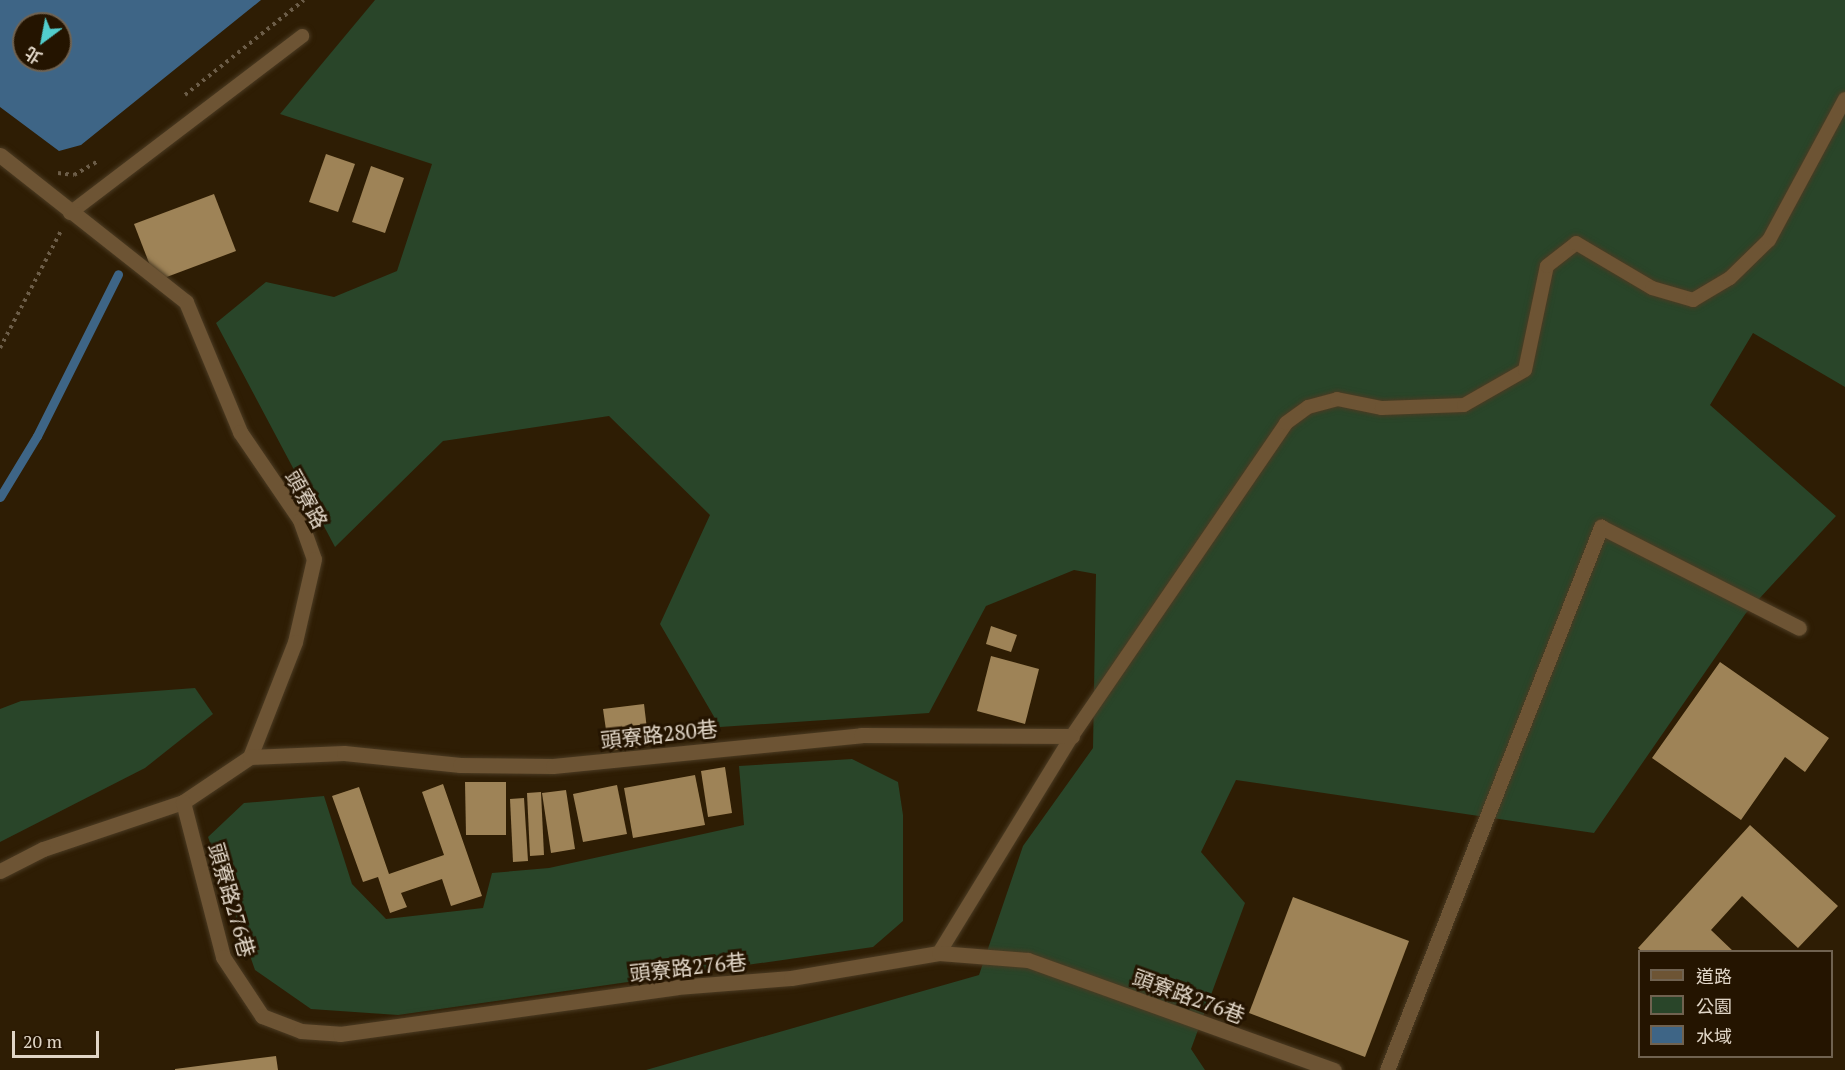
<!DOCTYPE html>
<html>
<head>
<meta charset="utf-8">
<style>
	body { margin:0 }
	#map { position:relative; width:1845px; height:1070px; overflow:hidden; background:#2e1d04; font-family:"PT Serif","Noto Sans TC",serif }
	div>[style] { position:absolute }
	.green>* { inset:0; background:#294529 }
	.water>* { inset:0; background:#3e6586 }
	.stream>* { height:9px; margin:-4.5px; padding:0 4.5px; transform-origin:4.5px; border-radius:4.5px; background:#3e6586 }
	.building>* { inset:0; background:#9e8357 }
	.path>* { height:4px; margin-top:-2px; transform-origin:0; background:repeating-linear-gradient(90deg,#6c5d48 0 3px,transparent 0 7.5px) }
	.roads { filter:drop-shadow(0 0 2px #4b3b23) drop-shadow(0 0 2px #4b3b23) }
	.lane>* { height:14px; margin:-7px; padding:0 7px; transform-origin:7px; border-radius:7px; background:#6d5434 }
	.street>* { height:15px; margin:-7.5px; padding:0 7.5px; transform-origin:7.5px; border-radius:7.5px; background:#6d5434 }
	span { translate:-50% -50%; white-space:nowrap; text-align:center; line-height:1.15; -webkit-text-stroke:6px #241400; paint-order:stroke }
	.street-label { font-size:21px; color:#e1d6c7 }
	.legend { position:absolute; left:1638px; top:950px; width:195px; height:108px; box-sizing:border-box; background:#241400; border:2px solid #706250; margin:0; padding:8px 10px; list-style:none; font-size:18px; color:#e1d6c7 }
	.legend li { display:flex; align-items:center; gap:12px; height:30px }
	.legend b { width:30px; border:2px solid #706250 }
	.north { position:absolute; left:12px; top:12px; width:60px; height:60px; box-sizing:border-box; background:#241400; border:2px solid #706250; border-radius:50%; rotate:212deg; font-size:16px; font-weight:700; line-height:24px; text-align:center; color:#e1d6c7 }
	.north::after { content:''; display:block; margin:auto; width:21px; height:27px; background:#52cdcd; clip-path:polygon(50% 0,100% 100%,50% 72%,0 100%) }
	.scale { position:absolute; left:12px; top:1031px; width:87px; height:27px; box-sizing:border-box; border:3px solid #e1d6c7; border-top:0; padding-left:8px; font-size:18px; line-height:21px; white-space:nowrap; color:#e1d6c7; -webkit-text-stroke:4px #241400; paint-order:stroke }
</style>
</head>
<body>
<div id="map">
	<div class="green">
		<i style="clip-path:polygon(375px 0,1845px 0,1845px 387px,1753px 333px,1710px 405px,1836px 516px,1746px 613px,1594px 833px,1236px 780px,1201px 852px,1245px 903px,1191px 1049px,1205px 1070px,646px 1070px,979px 975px,1023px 846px,1093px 748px,1096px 574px,1074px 570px,986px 606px,929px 713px,720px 727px,660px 624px,710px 515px,609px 416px,443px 441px,335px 547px,216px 323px,266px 282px,334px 297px,397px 271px,432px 164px,280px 114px)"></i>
		<i style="clip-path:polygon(195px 688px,213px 714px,145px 768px,0 842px,0 709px,21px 701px)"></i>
		<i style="clip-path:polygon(852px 759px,898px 782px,903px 815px,903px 921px,873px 947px,398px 1015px,311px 1009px,255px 970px,208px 837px,244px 803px,324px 796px,352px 884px,386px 919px,483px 908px,492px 873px,549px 868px,744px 825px,739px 766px)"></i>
	</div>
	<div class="water">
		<i style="clip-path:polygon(evenodd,0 0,261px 0,81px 145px,59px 151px,0 107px,0 0,24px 24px,60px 24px,60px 60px,24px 60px,24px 24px)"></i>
	</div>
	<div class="stream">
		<i style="left:0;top:497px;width:71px;rotate:-58.8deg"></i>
		<i style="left:37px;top:436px;width:181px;rotate:-63.4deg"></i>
	</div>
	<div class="building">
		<i style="clip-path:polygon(326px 154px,355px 164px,338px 212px,309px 202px)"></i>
		<i style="clip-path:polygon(371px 166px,404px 178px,385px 233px,352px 222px)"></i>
		<i style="clip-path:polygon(214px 194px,236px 251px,156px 281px,134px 224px)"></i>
		<i style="clip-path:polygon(991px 626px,1017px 635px,1011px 652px,986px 644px)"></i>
		<i style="clip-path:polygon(991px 656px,1039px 669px,1025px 724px,977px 711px)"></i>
		<i style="clip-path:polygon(1720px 662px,1829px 738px,1805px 772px,1785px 757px,1741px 820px,1652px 758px)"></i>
		<i style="clip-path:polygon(644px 704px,649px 746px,609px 751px,603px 709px)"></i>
		<i style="clip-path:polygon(725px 767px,732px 813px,708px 817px,701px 771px)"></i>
		<i style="clip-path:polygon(695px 775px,705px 825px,633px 838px,624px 788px)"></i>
		<i style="clip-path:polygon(465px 782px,506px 782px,506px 835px,466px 835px)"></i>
		<i style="clip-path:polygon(443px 784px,482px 896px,451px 906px,442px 879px,401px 893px,407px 907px,390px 913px,378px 877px,363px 882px,332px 796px,359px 787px,389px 874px,444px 855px,422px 792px)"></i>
		<i style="clip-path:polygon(617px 785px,627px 834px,583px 842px,573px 794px)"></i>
		<i style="clip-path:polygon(566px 790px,575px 849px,551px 853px,542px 793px)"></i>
		<i style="clip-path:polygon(541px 792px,544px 855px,530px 856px,527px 793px)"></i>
		<i style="clip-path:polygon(524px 798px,528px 861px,513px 862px,510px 799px)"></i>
		<i style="clip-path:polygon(1750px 825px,1838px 906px,1798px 948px,1742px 896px,1711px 930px,1734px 952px,1642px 952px,1638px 948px)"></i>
		<i style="clip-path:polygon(1293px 897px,1409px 941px,1365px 1057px,1249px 1013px)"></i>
		<i style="clip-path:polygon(276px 1056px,278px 1070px,175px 1070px,175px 1069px)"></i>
	</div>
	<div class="path">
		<i style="left:185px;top:95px;width:152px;rotate:-38.6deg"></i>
		<i style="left:58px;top:173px;width:16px;rotate:7deg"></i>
		<i style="left:74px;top:175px;width:28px;rotate:-30deg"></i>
		<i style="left:0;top:348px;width:134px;rotate:-62.5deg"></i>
	</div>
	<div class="roads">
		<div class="lane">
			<i style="left:70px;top:213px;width:292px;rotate:-37.3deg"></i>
			<i style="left:939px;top:953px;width:255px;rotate:-58.5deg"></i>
			<i style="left:1072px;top:736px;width:379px;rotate:-55.6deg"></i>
			<i style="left:1286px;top:423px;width:27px;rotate:-36deg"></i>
			<i style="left:1308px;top:407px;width:30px;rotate:-15deg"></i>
			<i style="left:1337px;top:399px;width:46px;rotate:11.3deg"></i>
			<i style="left:1382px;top:408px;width:82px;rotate:-2.1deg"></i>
			<i style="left:1464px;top:405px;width:70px;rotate:-29.8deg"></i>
			<i style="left:1525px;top:370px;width:106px;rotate:-78.1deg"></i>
			<i style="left:1547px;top:266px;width:37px;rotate:-38deg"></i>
			<i style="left:1576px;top:243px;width:88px;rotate:30.6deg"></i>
			<i style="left:1652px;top:288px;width:43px;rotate:16.3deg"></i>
			<i style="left:1693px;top:300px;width:43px;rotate:-30.7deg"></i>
			<i style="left:1730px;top:278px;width:54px;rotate:-44.3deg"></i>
			<i style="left:1769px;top:240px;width:160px;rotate:-61.7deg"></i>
		</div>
		<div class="street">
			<i style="left:0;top:155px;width:237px;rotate:38.3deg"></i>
			<i style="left:186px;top:302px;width:141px;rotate:67.4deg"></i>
			<i style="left:240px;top:432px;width:107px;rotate:55.7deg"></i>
			<i style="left:300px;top:520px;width:41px;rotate:70.3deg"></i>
			<i style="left:314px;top:559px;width:85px;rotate:102.9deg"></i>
			<i style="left:295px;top:642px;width:123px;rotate:111.4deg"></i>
			<i style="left:250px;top:757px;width:81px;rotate:146.1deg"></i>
			<i style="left:183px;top:802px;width:148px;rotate:161.4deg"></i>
			<i style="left:43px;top:849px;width:48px;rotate:152.9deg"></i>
			<i style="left:250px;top:757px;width:94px;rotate:-2.4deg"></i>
			<i style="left:344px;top:753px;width:117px;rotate:5.9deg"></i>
			<i style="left:460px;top:765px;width:93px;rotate:0.6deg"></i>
			<i style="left:553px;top:766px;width:310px;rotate:-5.7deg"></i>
			<i style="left:861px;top:735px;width:211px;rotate:0.3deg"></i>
			<i style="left:183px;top:802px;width:160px;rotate:75.5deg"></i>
			<i style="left:223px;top:957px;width:71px;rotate:56.5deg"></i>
			<i style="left:262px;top:1016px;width:42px;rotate:21deg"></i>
			<i style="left:301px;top:1031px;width:39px;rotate:4deg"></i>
			<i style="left:340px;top:1034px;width:340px;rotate:-7.9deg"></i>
			<i style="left:677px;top:987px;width:114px;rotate:-4.5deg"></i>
			<i style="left:791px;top:978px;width:150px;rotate:-9.6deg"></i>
			<i style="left:939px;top:953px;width:89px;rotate:4.5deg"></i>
			<i style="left:1028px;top:960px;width:325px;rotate:19.8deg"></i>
			<i style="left:1387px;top:1070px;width:584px;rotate:-68.49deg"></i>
			<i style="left:1601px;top:527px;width:222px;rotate:27deg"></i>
		</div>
	</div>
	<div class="street-label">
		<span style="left:307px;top:499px;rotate:61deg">頭寮路</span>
		<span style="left:659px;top:734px;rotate:-6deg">頭寮路280巷</span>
		<span style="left:232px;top:900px;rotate:74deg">頭寮路276巷</span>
		<span style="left:688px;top:967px;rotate:-6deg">頭寮路276巷</span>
		<span style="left:1189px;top:996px;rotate:20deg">頭寮路276巷</span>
	</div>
	<ul class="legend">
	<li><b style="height:8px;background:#6d5434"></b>道路</li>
	<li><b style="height:16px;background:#294529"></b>公園</li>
	<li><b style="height:16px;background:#3e6586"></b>水域</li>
	</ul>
	<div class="north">北</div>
	<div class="scale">20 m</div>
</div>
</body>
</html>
